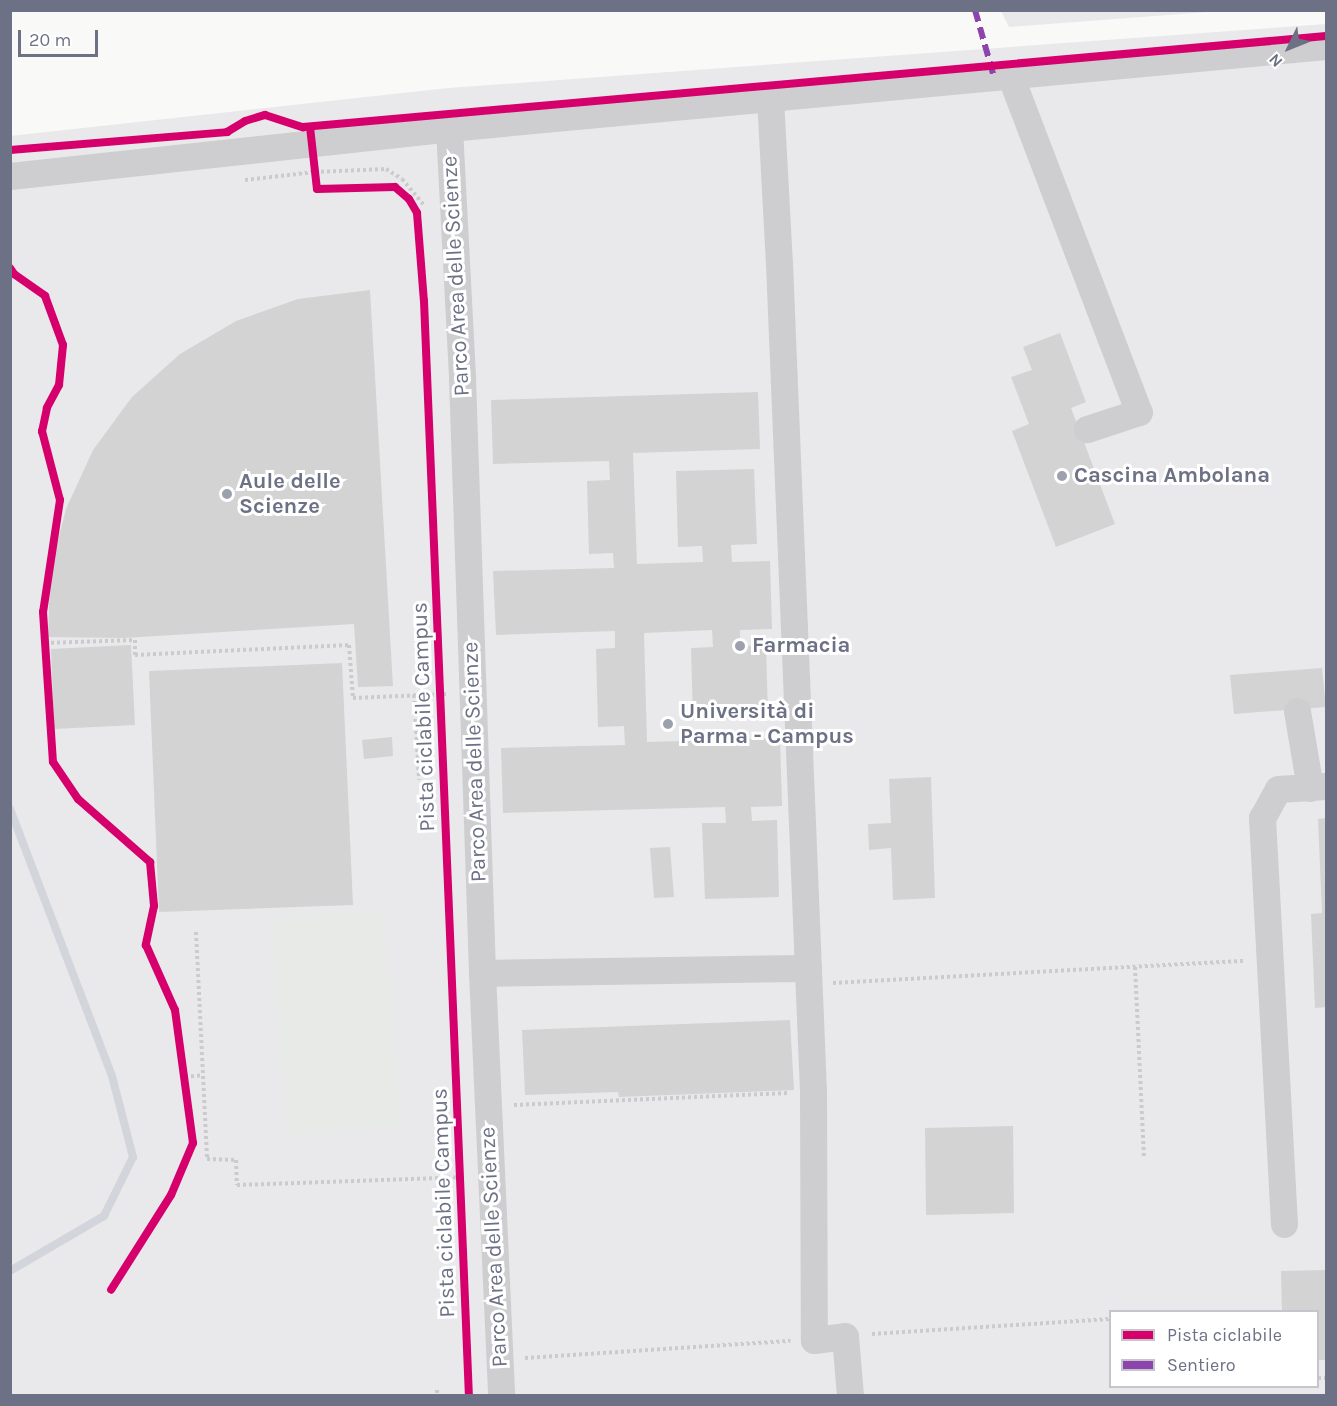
<!DOCTYPE html>
<html>
<head>
<meta charset="utf-8">
<style>
	body { margin:0 }
	#map { position:relative; width:1337px; height:1406px; overflow:hidden; background:#f9f9f8; font-family:Karla,sans-serif }
	div>[style] { position:absolute }
	.built>* { inset:0; background:#e9e9eb }
	.green>* { inset:0; background:#e7eae6 }
	.stream>* { height:8px; margin:-4px; padding:0 4px; transform-origin:4px; border-radius:4px; background:#d2d5db }
	.building>* { inset:0; background:#d3d3d4 }
	.path>* { height:4px; margin-top:-2px; transform-origin:0; background:repeating-linear-gradient(90deg,#cbcbcd 0 3px,transparent 0 6px) }
	.minor>* { height:27px; margin:-13.5px; padding:0 13.5px; transform-origin:13.5px; border-radius:13.5px; background:#ceced0 }
	.quiet>* { height:6px; margin-top:-3px; transform-origin:0; background:repeating-linear-gradient(90deg,#8e44ad 0 12px,transparent 0 18px) }
	.cycleway>* { height:8px; margin:-4px; padding:0 4px; transform-origin:4px; border-radius:4px; background:#d6006c }
	.dots>* { width:16px; height:16px; translate:-50% -50%; box-sizing:border-box; border:3px solid #fff; border-radius:50% }
	span { translate:-50% -50%; white-space:nowrap; text-align:center; line-height:1.15; -webkit-text-stroke:6px #fff; paint-order:stroke }
	.street-label { font-size:22px; color:#6c7185 }
	.poi-label { font-size:22px; color:#6c7185; font-weight:700 }
	.left { translate:0 -50%; text-align:left }
	.frame { position:absolute; inset:0; border:12px solid #6c7185; pointer-events:none }
	.legend { position:absolute; left:1109px; top:1310px; width:210px; height:78px; box-sizing:border-box; background:#fff; border:2px solid #c4c6ce; margin:0; padding:8px 10px; list-style:none; font-size:18px; color:#6c7185 }
	.legend li { display:flex; align-items:center; gap:12px; height:30px }
	.legend b { width:30px; border:2px solid #c4c6ce }
	.north { position:absolute; left:1259px; top:18px; width:60px; height:60px; -webkit-text-stroke:4px #fff; paint-order:stroke; rotate:227deg; font-size:16px; font-weight:700; line-height:24px; text-align:center; color:#6c7185 }
	.north::after { content:''; display:block; margin:auto; width:21px; height:27px; background:#6c7185; clip-path:polygon(50% 0,100% 100%,50% 72%,0 100%) }
	.scale { position:absolute; left:18px; top:30px; width:80px; height:27px; box-sizing:border-box; border:3px solid #6c7185; border-top:0; padding-left:8px; font-size:18px; line-height:21px; white-space:nowrap; color:#6c7185; -webkit-text-stroke:4px #fff; paint-order:stroke }
</style>
</head>
<body>
<div id="map">
	<div class="built">
		<i style="clip-path:polygon(1001px 11px,1221px 11px,1009px 27px)"></i>
		<i style="clip-path:polygon(evenodd,1326px 24px,1326px 1395px,11px 1395px,10px 136px,448px 88px,1326px 24px,1110px 1312px,1318px 1312px,1318px 1386px,1110px 1386px,1110px 1312px)"></i>
	</div>
	<div class="green">
		<i style="clip-path:polygon(384px 910px,400px 1127px,287px 1134px,271px 918px)"></i>
	</div>
	<div class="stream">
		<i style="left:10px;top:809px;width:286px;rotate:69.1deg"></i>
		<i style="left:112px;top:1076px;width:84px;rotate:75.5deg"></i>
		<i style="left:133px;top:1157px;width:66px;rotate:116.2deg"></i>
		<i style="left:104px;top:1216px;width:109px;rotate:149.7deg"></i>
	</div>
	<div class="building">
		<i style="clip-path:polygon(370px 290px,393px 686px,358px 687px,354px 624px,123px 638px,48px 637px,50px 572px,66px 509px,93px 450px,132px 397px,180px 354px,236px 321px,298px 299px)"></i>
		<i style="clip-path:polygon(1060px 333px,1086px 402px,1071px 408px,1115px 524px,1056px 547px,1012px 431px,1029px 424px,1011px 377px,1032px 370px,1023px 347px)"></i>
		<i style="clip-path:polygon(758px 392px,760px 449px,633px 453px,637px 564px,703px 562px,702px 546px,678px 547px,676px 471px,754px 469px,757px 544px,731px 545px,732px 562px,770px 561px,772px 629px,740px 630px,740px 646px,766px 645px,768px 718px,693px 720px,691px 648px,713px 647px,712px 630px,644px 633px,647px 742px,780px 738px,782px 806px,751px 807px,752px 821px,777px 820px,779px 897px,705px 899px,702px 823px,726px 823px,725px 807px,503px 813px,501px 748px,625px 745px,624px 726px,598px 727px,596px 649px,615px 648px,615px 631px,496px 635px,493px 571px,614px 568px,613px 553px,589px 554px,587px 481px,610px 480px,609px 461px,493px 464px,491px 400px)"></i>
		<i style="clip-path:polygon(131px 645px,135px 725px,54px 729px,51px 649px)"></i>
		<i style="clip-path:polygon(342px 663px,353px 905px,159px 912px,149px 671px)"></i>
		<i style="clip-path:polygon(1322px 668px,1326px 707px,1234px 714px,1230px 675px)"></i>
		<i style="clip-path:polygon(392px 737px,393px 756px,364px 759px,362px 740px)"></i>
		<i style="clip-path:polygon(931px 777px,935px 898px,893px 900px,891px 848px,869px 850px,868px 824px,891px 823px,889px 779px)"></i>
		<i style="clip-path:polygon(1326px 818px,1326px 1007px,1315px 1008px,1311px 914px,1322px 913px,1318px 819px)"></i>
		<i style="clip-path:polygon(670px 847px,674px 897px,654px 898px,650px 848px)"></i>
		<i style="clip-path:polygon(790px 1020px,794px 1090px,619px 1097px,618px 1092px,525px 1095px,522px 1030px)"></i>
		<i style="clip-path:polygon(1013px 1126px,1014px 1213px,926px 1215px,925px 1128px)"></i>
		<i style="clip-path:polygon(1326px 1270px,1326px 1360px,1318px 1360px,1318px 1312px,1282px 1312px,1281px 1271px)"></i>
	</div>
	<div class="path">
		<i style="left:245px;top:180px;width:70px;rotate:-6.5deg"></i>
		<i style="left:315px;top:172px;width:71px;rotate:-2.4deg"></i>
		<i style="left:386px;top:169px;width:19px;rotate:32deg"></i>
		<i style="left:402px;top:179px;width:35px;rotate:50deg"></i>
		<i style="left:45px;top:643px;width:90px;rotate:-1.9deg"></i>
		<i style="left:135px;top:640px;width:15px;rotate:90deg"></i>
		<i style="left:135px;top:655px;width:214px;rotate:-2.7deg"></i>
		<i style="left:349px;top:645px;width:53px;rotate:85.7deg"></i>
		<i style="left:353px;top:698px;width:94px;rotate:-2.4deg"></i>
		<i style="left:414px;top:695px;width:85px;rotate:86.6deg"></i>
		<i style="left:196px;top:932px;width:227px;rotate:87.2deg"></i>
		<i style="left:207px;top:1159px;width:29px;rotate:2deg"></i>
		<i style="left:236px;top:1160px;width:25px;rotate:88deg"></i>
		<i style="left:237px;top:1185px;width:224px;rotate:-2deg"></i>
		<i style="left:1135px;top:967px;width:190px;rotate:87.3deg"></i>
		<i style="left:833px;top:983px;width:413px;rotate:-3.1deg"></i>
		<i style="left:185px;top:1077px;width:18px;rotate:-6deg"></i>
		<i style="left:514px;top:1105px;width:274px;rotate:-2.5deg"></i>
		<i style="left:872px;top:1334px;width:238px;rotate:-3.6deg"></i>
		<i style="left:525px;top:1358px;width:266px;rotate:-3.7deg"></i>
		<i style="left:1318px;top:1378px;width:8px"></i>
		<i style="left:437px;top:1390px;width:6px;rotate:90deg"></i>
	</div>
	<div class="minor">
		<i style="left:1010px;top:75px;width:361px;rotate:69.1deg"></i>
		<i style="left:1139px;top:412px;width:55px;rotate:161.9deg"></i>
		<i style="left:770px;top:98px;width:165px;rotate:86.9deg"></i>
		<i style="left:779px;top:263px;width:830px;rotate:87.65deg"></i>
		<i style="left:813px;top:1092px;width:248px;rotate:89.8deg"></i>
		<i style="left:814px;top:1340px;width:31px;rotate:-7deg"></i>
		<i style="left:845px;top:1336px;width:60px;rotate:85.2deg"></i>
		<i style="left:449px;top:128px;width:250px;rotate:87deg"></i>
		<i style="left:462px;top:378px;width:595px;rotate:88.07deg"></i>
		<i style="left:482px;top:973px;width:423px;rotate:87.4deg"></i>
		<i style="left:10px;top:176px;width:442px;rotate:-6.2deg"></i>
		<i style="left:449px;top:128px;width:881px;rotate:-5.34deg"></i>
		<i style="left:1297px;top:711px;width:78px;rotate:80.4deg"></i>
		<i style="left:482px;top:973px;width:326px;rotate:-0.9deg"></i>
		<i style="left:1284px;top:1224px;width:407px;rotate:-93.1deg"></i>
		<i style="left:1262px;top:818px;width:33px;rotate:-61deg"></i>
		<i style="left:1278px;top:789px;width:48px;rotate:-3.6deg"></i>
	</div>
	<div class="quiet">
		<i style="left:975px;top:10px;width:70px;rotate:74.2deg"></i>
	</div>
	<div class="cycleway">
		<i style="left:310px;top:127px;width:62px;rotate:83.6deg"></i>
		<i style="left:317px;top:189px;width:78px;rotate:-1.5deg"></i>
		<i style="left:395px;top:187px;width:18px;rotate:41deg"></i>
		<i style="left:409px;top:199px;width:16px;rotate:60deg"></i>
		<i style="left:417px;top:213px;width:88px;rotate:85.5deg"></i>
		<i style="left:424px;top:301px;width:1096px;rotate:87.65deg"></i>
		<i style="left:10px;top:150px;width:218px;rotate:-4.7deg"></i>
		<i style="left:227px;top:132px;width:21px;rotate:-31deg"></i>
		<i style="left:245px;top:121px;width:21px;rotate:-17deg"></i>
		<i style="left:265px;top:115px;width:40px;rotate:18deg"></i>
		<i style="left:303px;top:127px;width:1027px;rotate:-5.08deg"></i>
		<i style="left:10px;top:268px;width:7px;rotate:56deg"></i>
		<i style="left:14px;top:274px;width:38px;rotate:35deg"></i>
		<i style="left:45px;top:296px;width:52px;rotate:69.8deg"></i>
		<i style="left:63px;top:345px;width:40px;rotate:95.7deg"></i>
		<i style="left:59px;top:385px;width:26px;rotate:118deg"></i>
		<i style="left:47px;top:408px;width:24px;rotate:102deg"></i>
		<i style="left:42px;top:431px;width:71px;rotate:75.4deg"></i>
		<i style="left:60px;top:500px;width:113px;rotate:98.6deg"></i>
		<i style="left:43px;top:612px;width:150px;rotate:86.2deg"></i>
		<i style="left:53px;top:762px;width:45px;rotate:56deg"></i>
		<i style="left:78px;top:799px;width:96px;rotate:41.2deg"></i>
		<i style="left:150px;top:862px;width:44px;rotate:84.8deg"></i>
		<i style="left:154px;top:906px;width:40px;rotate:102deg"></i>
		<i style="left:146px;top:945px;width:71px;rotate:66deg"></i>
		<i style="left:175px;top:1010px;width:134px;rotate:82.3deg"></i>
		<i style="left:193px;top:1143px;width:56px;rotate:112.9deg"></i>
		<i style="left:171px;top:1195px;width:112px;rotate:122.3deg"></i>
	</div>
	<div class="dots">
		<i style="left:1062px;top:476px;background:#9da1ad"></i>
		<i style="left:227px;top:494px;background:#9da1ad"></i>
		<i style="left:740px;top:646px;background:#9da1ad"></i>
		<i style="left:668px;top:724px;background:#9da1ad"></i>
	</div>
	<div class="street-label">
		<span style="left:456px;top:276px;rotate:-93deg">Parco Area delle Scienze</span>
		<span style="left:424px;top:717px;rotate:-92deg">Pista ciclabile Campus</span>
		<span style="left:475px;top:762px;rotate:-92deg">Parco Area delle Scienze</span>
		<span style="left:444px;top:1203px;rotate:-92deg">Pista ciclabile Campus</span>
		<span style="left:494px;top:1247px;rotate:-93deg">Parco Area delle Scienze</span>
	</div>
	<div class="poi-label">
		<span class="left" style="left:1074px;top:476px">Cascina Ambolana</span>
		<span class="left" style="left:239px;top:494px">Aule delle<br>Scienze</span>
		<span class="left" style="left:752px;top:646px">Farmacia</span>
		<span class="left" style="left:680px;top:724px">Università di<br>Parma - Campus</span>
	</div>
	<div class="frame"></div>
	<ul class="legend">
	<li><b style="height:8px;background:#d6006c"></b>Pista ciclabile</li>
	<li><b style="height:8px;background:#8e44ad"></b>Sentiero</li>
	</ul>
	<div class="north">N</div>
	<div class="scale">20 m</div>
</div>
</body>
</html>
